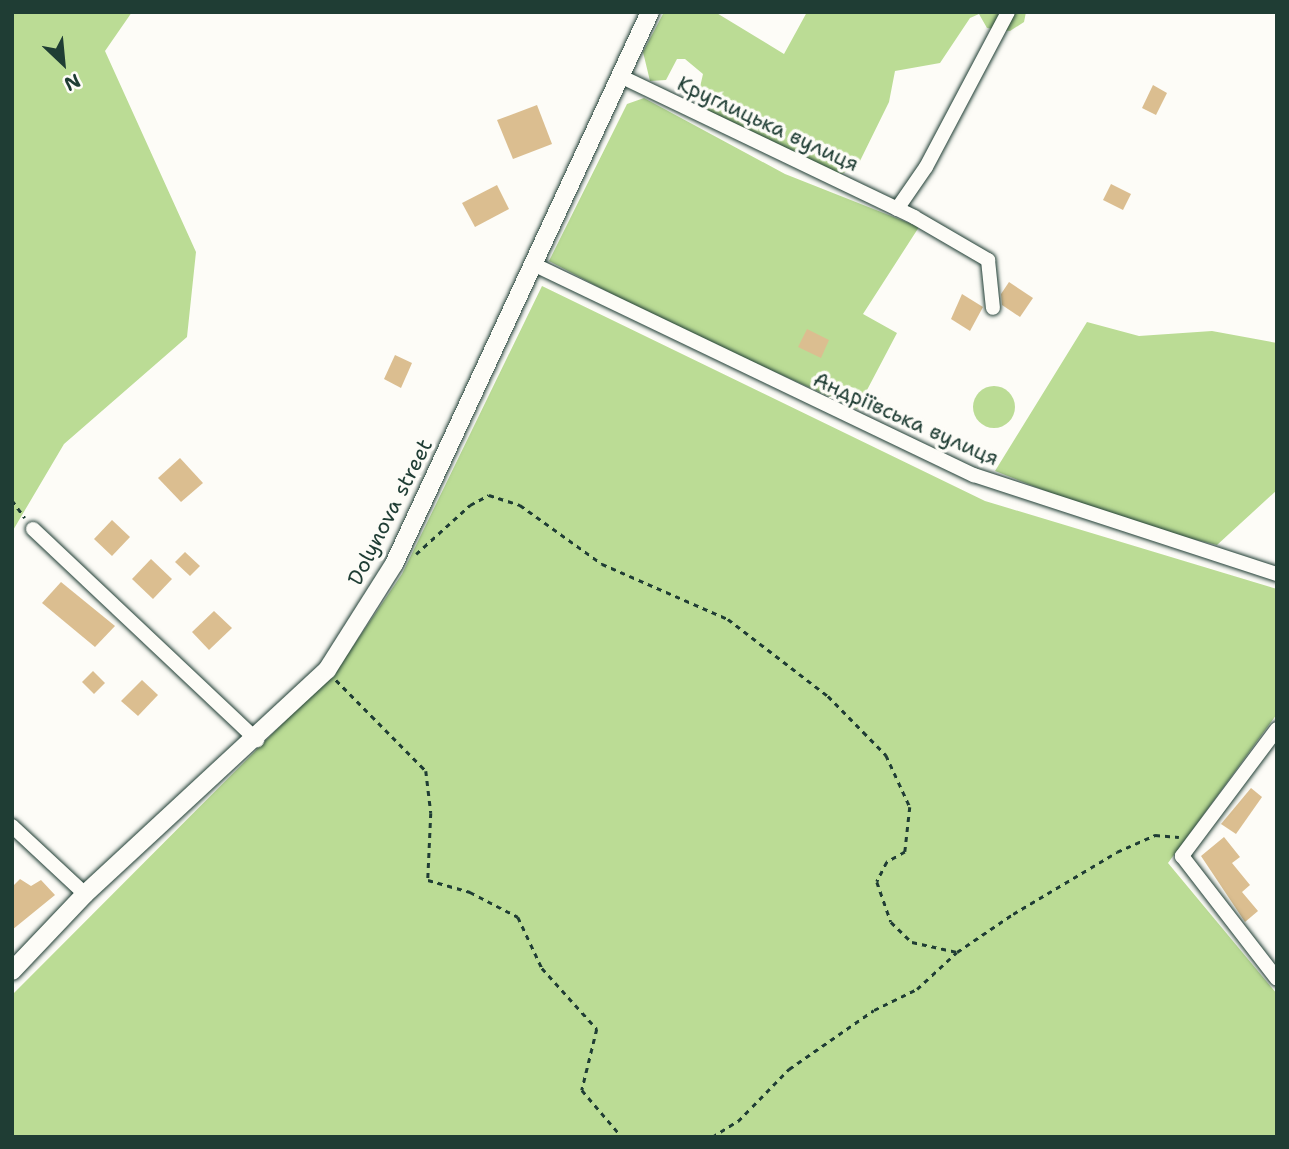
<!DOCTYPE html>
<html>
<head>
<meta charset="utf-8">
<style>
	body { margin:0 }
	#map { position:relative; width:1289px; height:1149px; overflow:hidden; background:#fdfcf7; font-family:"Shantell Sans",sans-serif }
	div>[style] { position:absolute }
	.green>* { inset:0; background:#bbdc95 }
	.round { border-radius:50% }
	.building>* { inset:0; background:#dbbe90 }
	.path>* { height:2.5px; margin-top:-1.25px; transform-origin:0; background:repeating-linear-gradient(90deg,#1f3d34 0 5px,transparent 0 10px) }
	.roads { filter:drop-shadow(0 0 2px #1f3d34) drop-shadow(0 0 2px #1f3d34) }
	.minor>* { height:14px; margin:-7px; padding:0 7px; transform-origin:7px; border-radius:7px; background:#fdfcf7 }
	.tertiary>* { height:18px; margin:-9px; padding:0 9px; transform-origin:9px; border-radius:9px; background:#fdfcf7 }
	span { translate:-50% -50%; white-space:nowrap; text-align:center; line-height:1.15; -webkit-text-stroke:7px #fdfcf7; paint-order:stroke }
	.street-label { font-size:21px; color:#1f3d34 }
	.frame { position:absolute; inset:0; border:14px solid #1f3d34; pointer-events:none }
	.north { position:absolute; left:28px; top:28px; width:70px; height:70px; -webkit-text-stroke:5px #fdfcf7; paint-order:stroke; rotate:154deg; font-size:19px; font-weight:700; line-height:28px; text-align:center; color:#1f3d34 }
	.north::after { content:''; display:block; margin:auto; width:24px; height:32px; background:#1f3d34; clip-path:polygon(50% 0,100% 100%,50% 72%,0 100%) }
</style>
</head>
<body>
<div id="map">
	<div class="green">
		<i style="clip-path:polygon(12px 12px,132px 12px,105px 51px,196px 252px,187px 337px,64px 444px,12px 532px)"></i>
		<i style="clip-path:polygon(664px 12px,715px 12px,784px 54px,807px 12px,1026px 12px,1024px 22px,1010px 31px,987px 28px,979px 14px,970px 18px,940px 63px,895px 71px,889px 102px,858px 165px,838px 176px,705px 110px,698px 96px,703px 74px,685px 59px,677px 59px,666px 80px,650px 81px,643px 52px)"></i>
		<i style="clip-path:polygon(644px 98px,785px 174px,919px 227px,863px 314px,897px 333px,857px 409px,669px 324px,549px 261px,627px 104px)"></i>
		<i style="clip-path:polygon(542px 286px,985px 501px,1277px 589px,1277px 714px,1168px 863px,1277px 994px,1277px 1137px,12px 1137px,12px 995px,339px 667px,402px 574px)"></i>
		<i style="clip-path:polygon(1087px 322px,1139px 336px,1212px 331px,1277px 343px,1277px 490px,1217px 545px,1124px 522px,995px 471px)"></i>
		<i class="round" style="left:973px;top:386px;width:42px;height:42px"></i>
	</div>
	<div class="building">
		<i style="clip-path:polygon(1153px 85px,1167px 93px,1156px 115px,1142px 108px)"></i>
		<i style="clip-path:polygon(537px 105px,552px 144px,513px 159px,497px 120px)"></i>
		<i style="clip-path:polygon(1111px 184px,1131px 194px,1123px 210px,1103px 200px)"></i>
		<i style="clip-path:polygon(497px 185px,509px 209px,475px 227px,462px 203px)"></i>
		<i style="clip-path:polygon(1009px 282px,1033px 298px,1020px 317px,1002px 305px,1001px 294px)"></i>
		<i style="clip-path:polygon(962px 294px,983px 307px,970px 331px,951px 319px)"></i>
		<i style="clip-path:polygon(807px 329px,829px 340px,821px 358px,798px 347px)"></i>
		<i style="clip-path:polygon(395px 355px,412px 363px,401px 388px,384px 379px)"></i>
		<i style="clip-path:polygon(180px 458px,203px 483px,181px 502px,158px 478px)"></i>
		<i style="clip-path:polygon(112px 520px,130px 537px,112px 556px,94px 539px)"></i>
		<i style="clip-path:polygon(185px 552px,200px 566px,190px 576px,175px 562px)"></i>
		<i style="clip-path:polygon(151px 559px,172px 579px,153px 599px,132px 579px)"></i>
		<i style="clip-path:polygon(61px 582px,115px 626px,95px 647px,42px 603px)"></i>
		<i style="clip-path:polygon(214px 611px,232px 628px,209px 650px,192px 632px)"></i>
		<i style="clip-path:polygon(93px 671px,105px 683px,94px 694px,82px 682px)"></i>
		<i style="clip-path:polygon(142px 680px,158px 695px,138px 716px,121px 701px)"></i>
		<i style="clip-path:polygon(1251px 788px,1262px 797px,1236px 834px,1221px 824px)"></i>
		<i style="clip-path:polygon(1224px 837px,1240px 857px,1232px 863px,1250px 885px,1242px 892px,1258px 911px,1245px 922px,1201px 856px)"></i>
		<i style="clip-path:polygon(20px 879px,31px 886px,41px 880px,55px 895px,12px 930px,12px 887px)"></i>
	</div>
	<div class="path">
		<i style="left:12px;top:500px;width:22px;rotate:54deg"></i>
		<i style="left:416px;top:554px;width:73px;rotate:-42.2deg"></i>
		<i style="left:470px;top:505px;width:21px;rotate:-28deg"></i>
		<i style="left:489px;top:495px;width:33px;rotate:18deg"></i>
		<i style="left:520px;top:505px;width:101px;rotate:35.7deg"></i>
		<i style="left:602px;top:564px;width:137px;rotate:23.6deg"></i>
		<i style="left:728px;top:619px;width:126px;rotate:37.6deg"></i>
		<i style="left:828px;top:696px;width:83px;rotate:45.5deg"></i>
		<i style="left:886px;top:755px;width:57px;rotate:65.2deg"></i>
		<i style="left:910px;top:807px;width:45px;rotate:96.3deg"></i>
		<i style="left:905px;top:852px;width:21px;rotate:151deg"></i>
		<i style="left:887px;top:862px;width:22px;rotate:117deg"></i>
		<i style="left:877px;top:882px;width:42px;rotate:70.7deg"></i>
		<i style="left:891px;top:922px;width:29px;rotate:44deg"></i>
		<i style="left:912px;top:942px;width:46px;rotate:12.5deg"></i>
		<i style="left:336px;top:680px;width:128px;rotate:45.3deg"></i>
		<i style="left:426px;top:771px;width:42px;rotate:83.2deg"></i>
		<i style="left:431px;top:813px;width:67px;rotate:92.6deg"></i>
		<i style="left:428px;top:880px;width:44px;rotate:15.9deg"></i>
		<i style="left:470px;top:892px;width:54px;rotate:27.5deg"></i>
		<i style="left:518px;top:917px;width:56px;rotate:64.8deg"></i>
		<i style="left:542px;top:968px;width:82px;rotate:48deg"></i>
		<i style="left:597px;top:1029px;width:63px;rotate:103.8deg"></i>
		<i style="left:582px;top:1090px;width:62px;rotate:49.6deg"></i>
		<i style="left:712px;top:1137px;width:31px;rotate:-32deg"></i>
		<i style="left:738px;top:1121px;width:73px;rotate:-45.6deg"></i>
		<i style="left:789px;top:1069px;width:103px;rotate:-34.8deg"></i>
		<i style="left:874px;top:1010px;width:48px;rotate:-26deg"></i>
		<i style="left:917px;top:989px;width:54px;rotate:-42.8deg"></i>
		<i style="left:957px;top:952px;width:68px;rotate:-34.2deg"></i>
		<i style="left:1013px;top:914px;width:121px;rotate:-30.8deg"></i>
		<i style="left:1117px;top:852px;width:42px;rotate:-24.1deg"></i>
		<i style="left:1155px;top:835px;width:24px;rotate:5deg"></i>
	</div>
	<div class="roads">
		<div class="minor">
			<i style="left:620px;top:76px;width:326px;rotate:25.6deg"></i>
			<i style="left:914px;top:217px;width:86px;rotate:30.2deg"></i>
			<i style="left:988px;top:260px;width:48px;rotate:84.1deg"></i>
			<i style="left:897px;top:209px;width:51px;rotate:-55.4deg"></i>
			<i style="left:926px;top:167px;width:175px;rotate:-62.1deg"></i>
			<i style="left:533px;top:264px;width:489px;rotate:25.6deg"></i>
			<i style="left:974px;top:475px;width:319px;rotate:18.1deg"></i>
			<i style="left:33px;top:529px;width:308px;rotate:43.3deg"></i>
			<i style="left:1277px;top:729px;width:159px;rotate:126.8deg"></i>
			<i style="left:1182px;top:856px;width:155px;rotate:52.3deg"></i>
			<i style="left:12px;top:826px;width:100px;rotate:43deg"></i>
		</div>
		<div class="tertiary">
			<i style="left:12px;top:971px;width:106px;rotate:-46.5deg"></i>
			<i style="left:85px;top:894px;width:330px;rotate:-42.8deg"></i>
			<i style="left:327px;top:670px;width:125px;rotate:-57.7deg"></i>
			<i style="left:394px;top:564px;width:608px;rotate:-65.12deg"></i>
		</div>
	</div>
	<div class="street-label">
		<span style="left:768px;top:124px;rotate:25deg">Круглицька вулиця</span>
		<span style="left:906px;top:419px;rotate:24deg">Андріївська вулиця</span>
		<span style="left:390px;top:512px;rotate:-63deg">Dolynova street</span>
	</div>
	<div class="frame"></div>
	<div class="north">N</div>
</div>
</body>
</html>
